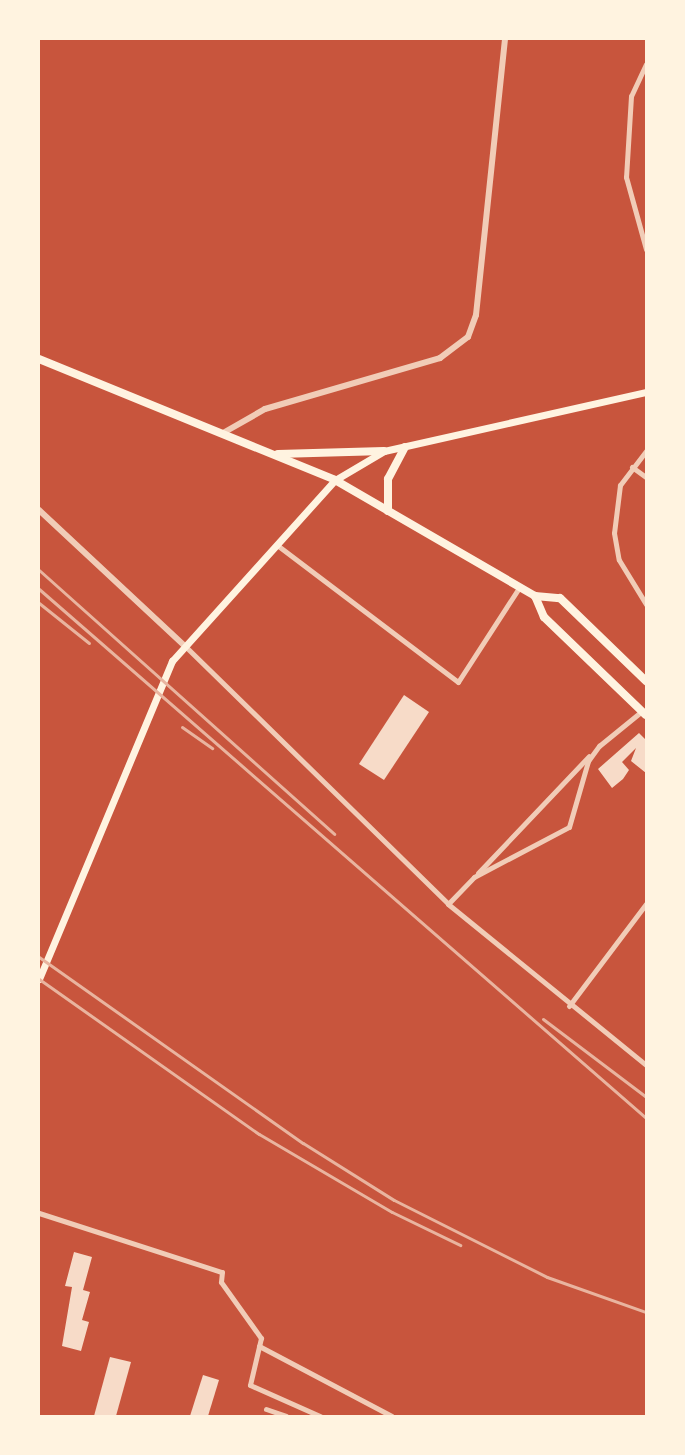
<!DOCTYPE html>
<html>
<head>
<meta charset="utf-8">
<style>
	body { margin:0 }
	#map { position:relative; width:685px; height:1455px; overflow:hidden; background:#c8553d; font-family:"Source Sans 3",sans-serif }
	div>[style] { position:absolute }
	.building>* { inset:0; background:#f7dbc8 }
	.minor>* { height:5px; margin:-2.5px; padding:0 2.5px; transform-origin:2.5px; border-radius:2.5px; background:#f1ccb7 }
	.tertiary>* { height:6px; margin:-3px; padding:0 3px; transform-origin:3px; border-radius:3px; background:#f1ccb7 }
	.secondary>* { height:7px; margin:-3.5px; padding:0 3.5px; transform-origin:3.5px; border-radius:3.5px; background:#fff3e0 }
	.primary>* { height:8px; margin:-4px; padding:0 4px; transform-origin:4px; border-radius:4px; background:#fff3e0 }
	.rail>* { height:3px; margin:-1.5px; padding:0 1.5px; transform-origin:1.5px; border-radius:1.5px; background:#e9b49f }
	span { translate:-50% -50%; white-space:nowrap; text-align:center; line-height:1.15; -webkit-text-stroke:4.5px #fff3e0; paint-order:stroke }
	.frame { position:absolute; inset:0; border:40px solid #fff3e0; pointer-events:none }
</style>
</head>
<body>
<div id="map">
	<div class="building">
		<i style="clip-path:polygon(404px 695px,429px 712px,384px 780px,359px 764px)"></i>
		<i style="clip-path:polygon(639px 733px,646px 740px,646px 773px,631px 761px,636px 748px,622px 762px,629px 770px,623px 779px,612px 788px,598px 769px)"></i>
		<i style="clip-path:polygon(74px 1252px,92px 1257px,83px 1290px,90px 1292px,82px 1320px,89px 1322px,81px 1351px,62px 1346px,72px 1287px,65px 1286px)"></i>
		<i style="clip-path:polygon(110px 1357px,131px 1362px,116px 1416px,94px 1416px)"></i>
		<i style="clip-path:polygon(203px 1375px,219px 1380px,208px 1416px,190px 1416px)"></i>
	</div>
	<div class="minor">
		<i style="left:646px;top:64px;width:35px;rotate:115deg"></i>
		<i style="left:631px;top:96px;width:81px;rotate:93.5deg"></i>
		<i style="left:626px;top:177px;width:75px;rotate:74.5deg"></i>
		<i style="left:646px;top:451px;width:43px;rotate:127.4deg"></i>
		<i style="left:620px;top:485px;width:48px;rotate:97.1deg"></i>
		<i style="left:614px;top:533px;width:27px;rotate:80deg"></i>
		<i style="left:619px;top:560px;width:52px;rotate:58.5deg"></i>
		<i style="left:632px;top:467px;width:17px;rotate:36deg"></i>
		<i style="left:277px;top:545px;width:227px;rotate:37.1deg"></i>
		<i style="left:458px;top:682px;width:114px;rotate:-57.1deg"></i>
		<i style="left:186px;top:647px;width:367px;rotate:44.4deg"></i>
		<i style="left:448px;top:904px;width:255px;rotate:39.1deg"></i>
		<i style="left:478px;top:873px;width:161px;rotate:-46.5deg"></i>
		<i style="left:448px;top:904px;width:37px;rotate:-46deg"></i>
		<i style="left:474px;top:877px;width:107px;rotate:-27.8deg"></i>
		<i style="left:569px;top:827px;width:69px;rotate:-73.9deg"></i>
		<i style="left:588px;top:761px;width:19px;rotate:-54deg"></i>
		<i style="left:599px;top:746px;width:55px;rotate:-39.1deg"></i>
		<i style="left:569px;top:1006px;width:128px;rotate:-53deg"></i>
		<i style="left:39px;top:1213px;width:192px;rotate:17.9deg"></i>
		<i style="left:222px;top:1272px;width:10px;rotate:96deg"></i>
		<i style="left:221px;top:1282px;width:69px;rotate:54.5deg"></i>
		<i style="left:261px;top:1338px;width:48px;rotate:103.2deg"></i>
		<i style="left:250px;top:1385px;width:77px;rotate:23.9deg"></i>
		<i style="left:259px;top:1346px;width:150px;rotate:27.8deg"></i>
		<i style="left:266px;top:1409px;width:21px;rotate:19deg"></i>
	</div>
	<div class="tertiary">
		<i style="left:223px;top:433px;width:48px;rotate:-29.7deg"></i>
		<i style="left:265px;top:409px;width:182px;rotate:-16.2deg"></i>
		<i style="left:440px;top:358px;width:35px;rotate:-37deg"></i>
		<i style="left:468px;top:337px;width:23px;rotate:-70deg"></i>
		<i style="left:476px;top:315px;width:278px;rotate:-84deg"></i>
		<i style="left:39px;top:510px;width:201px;rotate:43deg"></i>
	</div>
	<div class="secondary">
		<i style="left:39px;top:979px;width:345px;rotate:-67.3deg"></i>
		<i style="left:172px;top:661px;width:244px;rotate:-48deg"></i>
		<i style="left:335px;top:480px;width:57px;rotate:-30.6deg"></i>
		<i style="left:384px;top:451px;width:269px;rotate:-12.7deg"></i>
	</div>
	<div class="primary">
		<i style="left:39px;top:359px;width:320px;rotate:22.2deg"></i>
		<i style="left:335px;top:480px;width:231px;rotate:30.1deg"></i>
		<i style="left:535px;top:596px;width:25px;rotate:5deg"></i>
		<i style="left:560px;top:598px;width:120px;rotate:44deg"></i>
		<i style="left:278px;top:454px;width:106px;rotate:-1.6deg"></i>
		<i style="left:388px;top:511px;width:32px;rotate:-90deg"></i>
		<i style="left:388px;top:479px;width:36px;rotate:-62deg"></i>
		<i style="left:535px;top:596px;width:23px;rotate:67deg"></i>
		<i style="left:544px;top:617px;width:141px;rotate:43.9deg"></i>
	</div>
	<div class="rail">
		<i style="left:39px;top:570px;width:396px;rotate:41.8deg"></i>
		<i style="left:39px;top:589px;width:805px;rotate:41.07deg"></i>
		<i style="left:39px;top:603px;width:64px;rotate:38.7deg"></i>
		<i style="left:182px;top:727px;width:37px;rotate:35deg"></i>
		<i style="left:39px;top:957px;width:323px;rotate:35.2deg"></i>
		<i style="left:303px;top:1143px;width:107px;rotate:32.1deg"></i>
		<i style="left:394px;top:1200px;width:171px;rotate:26.7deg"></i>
		<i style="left:547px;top:1277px;width:105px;rotate:19.5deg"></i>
		<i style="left:39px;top:979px;width:269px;rotate:35.2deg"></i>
		<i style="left:259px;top:1134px;width:154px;rotate:30.4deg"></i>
		<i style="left:392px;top:1212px;width:76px;rotate:25.9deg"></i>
		<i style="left:543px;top:1019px;width:129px;rotate:37.1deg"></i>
	</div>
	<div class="frame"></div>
</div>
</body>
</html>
